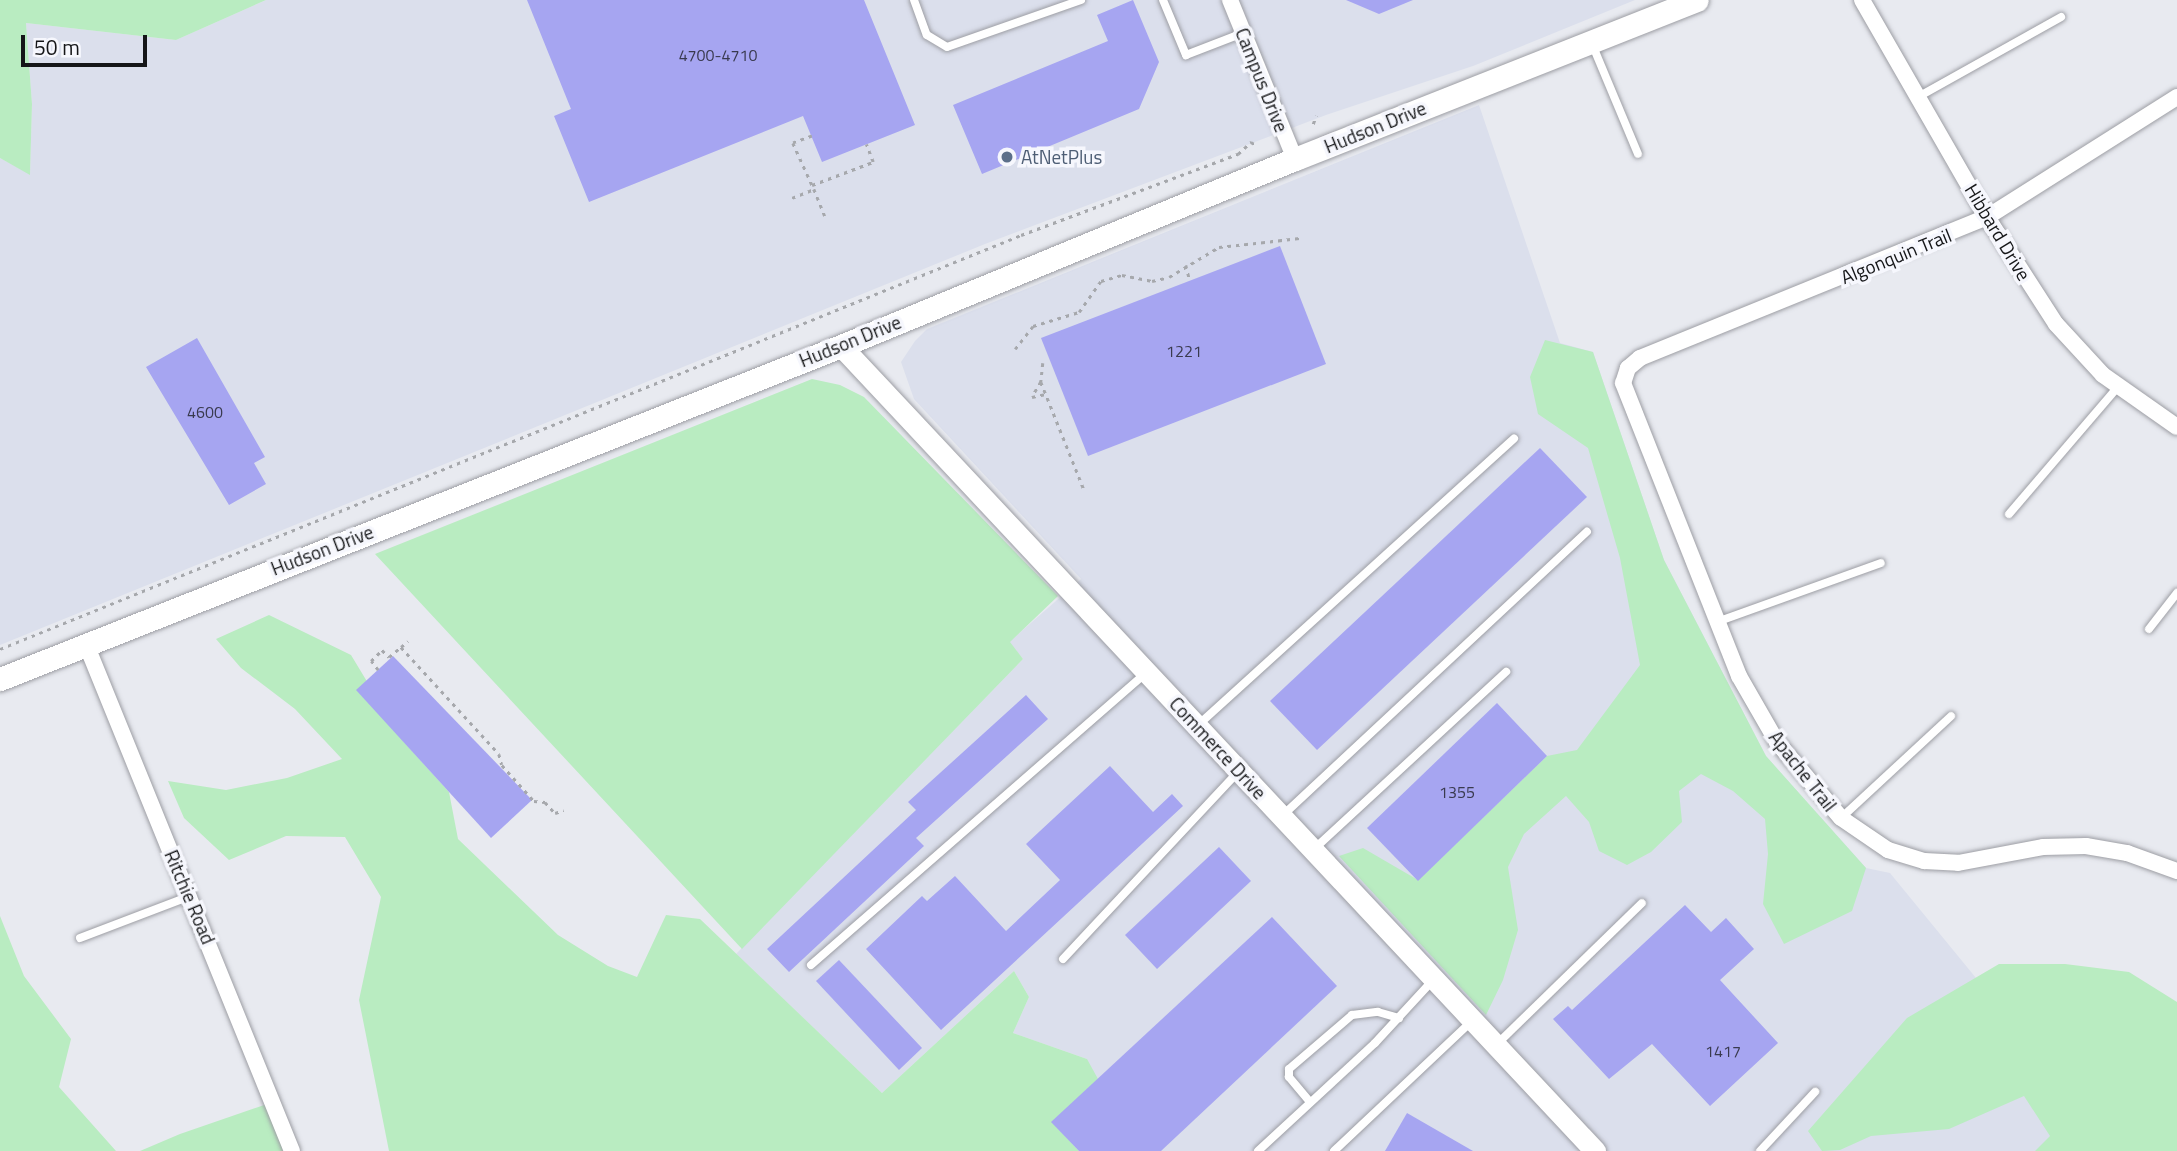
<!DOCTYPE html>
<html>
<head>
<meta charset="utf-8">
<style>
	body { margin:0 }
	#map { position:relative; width:2177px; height:1151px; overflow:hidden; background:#e8eaf0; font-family:"Titillium Web",sans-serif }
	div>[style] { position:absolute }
	.built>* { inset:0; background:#dbdfec }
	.green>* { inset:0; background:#b9ecc1 }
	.building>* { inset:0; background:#a6a5f1 }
	.path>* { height:2.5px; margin-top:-1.25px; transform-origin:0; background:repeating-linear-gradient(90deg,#a6a8ac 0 3.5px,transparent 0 8.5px) }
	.roads { filter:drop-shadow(0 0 2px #9d9ea4) drop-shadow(0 0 2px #9d9ea4) }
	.service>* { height:8px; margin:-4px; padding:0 4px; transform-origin:4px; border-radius:4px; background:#fff }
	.minor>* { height:16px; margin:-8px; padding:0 8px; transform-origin:8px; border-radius:8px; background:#fff }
	.tertiary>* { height:21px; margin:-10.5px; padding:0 10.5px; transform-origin:10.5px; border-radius:10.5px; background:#fff }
	.secondary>* { height:23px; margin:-11.5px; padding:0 11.5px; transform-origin:11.5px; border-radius:11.5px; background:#fff }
	.dots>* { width:19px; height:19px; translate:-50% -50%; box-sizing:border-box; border:4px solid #f6f7fd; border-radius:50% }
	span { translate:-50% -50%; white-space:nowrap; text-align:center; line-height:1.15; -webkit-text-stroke:7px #f6f7fd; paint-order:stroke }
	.number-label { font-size:16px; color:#393a4e }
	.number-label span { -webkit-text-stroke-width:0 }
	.street-label { font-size:19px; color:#151618 }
	.service-label { font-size:19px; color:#4e5e75 }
	.left { translate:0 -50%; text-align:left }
	.scale { position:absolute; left:21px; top:35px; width:126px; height:32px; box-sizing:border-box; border:4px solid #151618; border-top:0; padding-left:9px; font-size:21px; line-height:24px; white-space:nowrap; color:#151618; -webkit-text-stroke:5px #f6f7fd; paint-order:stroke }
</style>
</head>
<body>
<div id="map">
	<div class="built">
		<i style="clip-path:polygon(266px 0,1635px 0,1473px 66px,1326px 115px,985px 244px,0 645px,0 158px,30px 174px,32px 104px,26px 23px,176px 40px)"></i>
		<i style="clip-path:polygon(1479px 105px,1560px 343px,1593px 352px,1664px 560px,1766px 756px,1866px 868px,1890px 873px,1976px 978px,2066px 1151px,1079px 1151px,1051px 1122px,1087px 1059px,1013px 1033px,1029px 997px,1014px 971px,882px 1093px,736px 954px,1023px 659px,1009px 642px,1081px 579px,914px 399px,901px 362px,915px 341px,927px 329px)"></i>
	</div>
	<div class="green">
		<i style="clip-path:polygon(0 0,266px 0,176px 40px,26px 23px,32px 104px,30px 175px,0 158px)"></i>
		<i style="clip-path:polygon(1545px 340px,1593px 352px,1664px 560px,1766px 756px,1866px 868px,1852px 911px,1784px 944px,1763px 904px,1768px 854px,1765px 819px,1733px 791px,1701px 774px,1679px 791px,1682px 822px,1651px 852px,1627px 865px,1599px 851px,1589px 822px,1566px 796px,1524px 834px,1508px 867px,1518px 930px,1503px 980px,1486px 1015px,1339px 856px,1363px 848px,1418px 880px,1547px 756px,1577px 750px,1640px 665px,1620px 558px,1588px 448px,1538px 414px,1530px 377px)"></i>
		<i style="clip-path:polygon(812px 379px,840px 385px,864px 397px,1058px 596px,1010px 642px,1023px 659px,742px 949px,375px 554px)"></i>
		<i style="clip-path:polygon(269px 615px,351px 655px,403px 741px,449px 792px,458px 839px,558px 935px,608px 966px,637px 977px,666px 915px,700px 919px,882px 1093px,1014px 971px,1029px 997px,1013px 1033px,1087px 1059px,1098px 1079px,1052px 1122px,1079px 1151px,389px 1151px,359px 1000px,381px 897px,345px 837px,286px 836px,229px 860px,184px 818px,168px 781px,226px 790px,287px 778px,342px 759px,295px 709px,241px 668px,216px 639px)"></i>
		<i style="clip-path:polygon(0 916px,24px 976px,71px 1039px,59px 1087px,116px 1151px,0 1151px)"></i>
		<i style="clip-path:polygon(1999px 964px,2065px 964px,2129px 972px,2177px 1002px,2177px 1151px,2035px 1151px,2050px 1136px,2024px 1096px,1949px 1129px,1871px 1136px,1840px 1150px,1822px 1151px,1808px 1131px,1907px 1018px)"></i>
		<i style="clip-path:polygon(273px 1102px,283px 1151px,140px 1151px,180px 1134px)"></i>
	</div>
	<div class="building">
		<i style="clip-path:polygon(527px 0,864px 0,915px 125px,822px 162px,803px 116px,589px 202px,554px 116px,571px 109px)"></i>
		<i style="clip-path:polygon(1133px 0,1159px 62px,1139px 109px,982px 174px,953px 105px,1108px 41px,1097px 15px)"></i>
		<i style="clip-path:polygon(1346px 0,1413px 0,1379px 14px)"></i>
		<i style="clip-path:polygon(1280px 246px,1326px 364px,1088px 456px,1041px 338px)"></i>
		<i style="clip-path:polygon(197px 338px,265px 457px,254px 463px,266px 484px,229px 505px,146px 367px)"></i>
		<i style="clip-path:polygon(1540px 448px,1587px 497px,1317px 750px,1270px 701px)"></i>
		<i style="clip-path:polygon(393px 656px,532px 800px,491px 838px,356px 690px)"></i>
		<i style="clip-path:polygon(1026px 695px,1048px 719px,916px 838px,924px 846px,789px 972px,767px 949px,916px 810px,908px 802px)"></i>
		<i style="clip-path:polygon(1497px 703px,1547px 756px,1418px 881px,1367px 828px)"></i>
		<i style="clip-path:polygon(1110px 766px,1153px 812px,1172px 794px,1183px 806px,941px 1030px,866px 949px,922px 896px,927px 901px,955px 876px,1006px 931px,1060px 880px,1026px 844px)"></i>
		<i style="clip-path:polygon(1219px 847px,1251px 881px,1157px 969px,1125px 935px)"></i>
		<i style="clip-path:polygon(1685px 905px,1711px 932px,1726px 918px,1754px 949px,1720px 980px,1778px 1043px,1710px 1106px,1652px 1044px,1609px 1079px,1553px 1019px,1568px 1006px,1572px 1010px)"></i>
		<i style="clip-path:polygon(1272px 917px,1337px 986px,1161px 1151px,1079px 1151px,1051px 1122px)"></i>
		<i style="clip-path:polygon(839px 960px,922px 1048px,899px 1070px,816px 981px)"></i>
		<i style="clip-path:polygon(1407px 1113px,1473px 1151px,1385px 1151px)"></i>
	</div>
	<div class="path">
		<i style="left:1313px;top:124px;width:9px;rotate:-69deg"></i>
		<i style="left:812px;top:136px;width:20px;rotate:160deg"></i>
		<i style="left:793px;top:143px;width:51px;rotate:65.5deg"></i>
		<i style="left:812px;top:185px;width:65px;rotate:-20.7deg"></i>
		<i style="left:873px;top:162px;width:19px;rotate:-111deg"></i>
		<i style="left:792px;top:198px;width:24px;rotate:-22deg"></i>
		<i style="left:814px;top:189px;width:29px;rotate:68deg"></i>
		<i style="left:1186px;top:265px;width:16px;rotate:76deg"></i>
		<i style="left:1015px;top:349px;width:29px;rotate:-52deg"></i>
		<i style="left:1033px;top:326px;width:48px;rotate:-16.9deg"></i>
		<i style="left:1079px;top:312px;width:38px;rotate:-55deg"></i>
		<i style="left:1101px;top:281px;width:22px;rotate:-16deg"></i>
		<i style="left:1122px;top:275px;width:31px;rotate:11deg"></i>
		<i style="left:1152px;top:281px;width:17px;rotate:-13deg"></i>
		<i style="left:1169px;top:277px;width:58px;rotate:-31deg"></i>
		<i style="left:1219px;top:247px;width:81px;rotate:-6.3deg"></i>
		<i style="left:1043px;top:363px;width:19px;rotate:96deg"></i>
		<i style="left:1041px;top:382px;width:118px;rotate:68.2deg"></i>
		<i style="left:1041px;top:382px;width:17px;rotate:121deg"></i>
		<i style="left:1032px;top:397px;width:14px;rotate:-12deg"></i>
		<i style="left:401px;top:647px;width:9px;rotate:-41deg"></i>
		<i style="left:0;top:649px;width:1102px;rotate:-22.07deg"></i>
		<i style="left:1021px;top:235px;width:232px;rotate:-20.5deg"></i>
		<i style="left:1238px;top:154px;width:18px;rotate:-43deg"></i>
		<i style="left:1251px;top:142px;width:6px;rotate:31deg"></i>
		<i style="left:378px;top:670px;width:11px;rotate:-128deg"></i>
		<i style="left:371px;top:661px;width:16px;rotate:-45deg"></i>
		<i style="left:382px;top:650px;width:10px;rotate:45deg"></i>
		<i style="left:389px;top:657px;width:16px;rotate:-40deg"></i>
		<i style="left:401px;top:647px;width:145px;rotate:47.5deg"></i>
		<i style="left:499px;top:754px;width:11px;rotate:75deg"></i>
		<i style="left:502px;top:765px;width:48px;rotate:48.4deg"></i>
		<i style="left:534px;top:801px;width:11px;rotate:5deg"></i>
		<i style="left:545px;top:802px;width:15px;rotate:48deg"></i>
		<i style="left:555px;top:813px;width:9px;rotate:-18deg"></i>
	</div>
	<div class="roads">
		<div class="service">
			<i style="left:914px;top:0;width:37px;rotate:70deg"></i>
			<i style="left:927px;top:35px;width:23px;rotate:31deg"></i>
			<i style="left:947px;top:47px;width:142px;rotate:-19.3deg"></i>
			<i style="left:1163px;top:0;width:60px;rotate:67.3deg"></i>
			<i style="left:1186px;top:55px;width:61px;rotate:-21.1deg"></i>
			<i style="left:1592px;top:44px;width:119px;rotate:67.3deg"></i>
			<i style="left:1918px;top:97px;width:164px;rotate:-29.2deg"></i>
			<i style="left:2009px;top:514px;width:167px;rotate:-49.4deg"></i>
			<i style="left:1717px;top:622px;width:174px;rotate:-19.8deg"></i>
			<i style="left:2149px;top:629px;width:46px;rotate:-52.1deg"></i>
			<i style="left:1197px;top:726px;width:428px;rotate:-42.2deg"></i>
			<i style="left:1282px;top:816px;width:417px;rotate:-43deg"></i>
			<i style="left:1841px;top:818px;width:150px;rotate:-42.8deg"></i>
			<i style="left:1313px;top:850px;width:263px;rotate:-42.7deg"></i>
			<i style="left:80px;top:938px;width:118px;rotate:-20.9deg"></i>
			<i style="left:1063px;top:959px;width:255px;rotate:-46.9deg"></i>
			<i style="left:811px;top:965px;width:442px;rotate:-41.1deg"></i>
			<i style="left:1497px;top:1044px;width:202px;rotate:-44.2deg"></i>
			<i style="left:1310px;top:1102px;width:33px;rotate:-130deg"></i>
			<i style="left:1289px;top:1077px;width:8px;rotate:-90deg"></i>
			<i style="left:1289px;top:1069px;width:83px;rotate:-40.6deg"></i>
			<i style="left:1352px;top:1015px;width:26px;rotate:-7deg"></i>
			<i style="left:1378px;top:1012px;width:22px;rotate:16deg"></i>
			<i style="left:1258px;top:1151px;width:159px;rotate:-42.7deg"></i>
			<i style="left:1375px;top:1043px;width:87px;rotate:-47.3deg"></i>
			<i style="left:1334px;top:1151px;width:190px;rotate:-43.3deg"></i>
			<i style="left:1760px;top:1151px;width:81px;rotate:-47deg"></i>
		</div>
		<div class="minor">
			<i style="left:1230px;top:0;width:172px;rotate:67.8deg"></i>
			<i style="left:1862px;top:0;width:250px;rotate:60.1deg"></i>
			<i style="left:1987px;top:217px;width:127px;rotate:57.2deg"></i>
			<i style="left:2056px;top:324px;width:69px;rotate:47.3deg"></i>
			<i style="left:2103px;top:375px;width:90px;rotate:35.1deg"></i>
			<i style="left:2177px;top:97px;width:225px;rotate:147.7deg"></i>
			<i style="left:1987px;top:217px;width:375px;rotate:157.9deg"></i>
			<i style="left:1640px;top:358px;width:16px;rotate:140deg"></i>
			<i style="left:1628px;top:368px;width:16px;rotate:108deg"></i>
			<i style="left:1623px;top:383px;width:315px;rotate:68.4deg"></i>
			<i style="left:1739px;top:676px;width:76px;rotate:60.1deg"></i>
			<i style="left:1777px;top:742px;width:99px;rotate:49.9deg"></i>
			<i style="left:1841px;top:818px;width:57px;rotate:34.2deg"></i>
			<i style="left:1888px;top:850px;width:38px;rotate:17deg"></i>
			<i style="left:1924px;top:861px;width:34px;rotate:3deg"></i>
			<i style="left:1958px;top:863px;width:86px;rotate:-10.7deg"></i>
			<i style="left:2043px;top:847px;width:43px;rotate:-1.3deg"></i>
			<i style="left:2086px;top:846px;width:42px;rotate:9.7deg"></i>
			<i style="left:2127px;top:853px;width:53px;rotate:19.8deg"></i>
			<i style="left:86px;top:644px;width:547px;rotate:67.89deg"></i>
		</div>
		<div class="tertiary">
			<i style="left:841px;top:346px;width:1103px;rotate:46.87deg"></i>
		</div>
		<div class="secondary">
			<i style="left:0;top:679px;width:905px;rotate:-21.6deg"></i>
			<i style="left:841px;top:346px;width:491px;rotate:-22.4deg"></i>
			<i style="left:1295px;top:159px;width:432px;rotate:-21.6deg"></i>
		</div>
	</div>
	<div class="dots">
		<i style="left:1007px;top:157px;background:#5c6f8a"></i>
	</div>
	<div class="number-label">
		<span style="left:718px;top:55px">4700-4710</span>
		<span style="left:1184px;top:351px">1221</span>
		<span style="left:205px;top:412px">4600</span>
		<span style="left:1457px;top:792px">1355</span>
		<span style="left:1723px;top:1051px">1417</span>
	</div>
	<div class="street-label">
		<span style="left:1262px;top:80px;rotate:68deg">Campus Drive</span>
		<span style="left:1375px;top:127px;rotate:-22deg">Hudson Drive</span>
		<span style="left:1998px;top:232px;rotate:59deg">Hibbard Drive</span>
		<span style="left:1896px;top:256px;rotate:-22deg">Algonquin Trail</span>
		<span style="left:850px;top:341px;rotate:-22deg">Hudson Drive</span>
		<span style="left:322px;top:550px;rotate:-21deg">Hudson Drive</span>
		<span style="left:1218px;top:748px;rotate:47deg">Commerce Drive</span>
		<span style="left:1803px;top:771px;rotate:52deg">Apache Trail</span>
		<span style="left:190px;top:897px;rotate:67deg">Ritchie Road</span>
	</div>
	<div class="service-label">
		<span class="left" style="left:1021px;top:157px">AtNetPlus</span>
	</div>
	<div class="scale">50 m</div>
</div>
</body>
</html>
